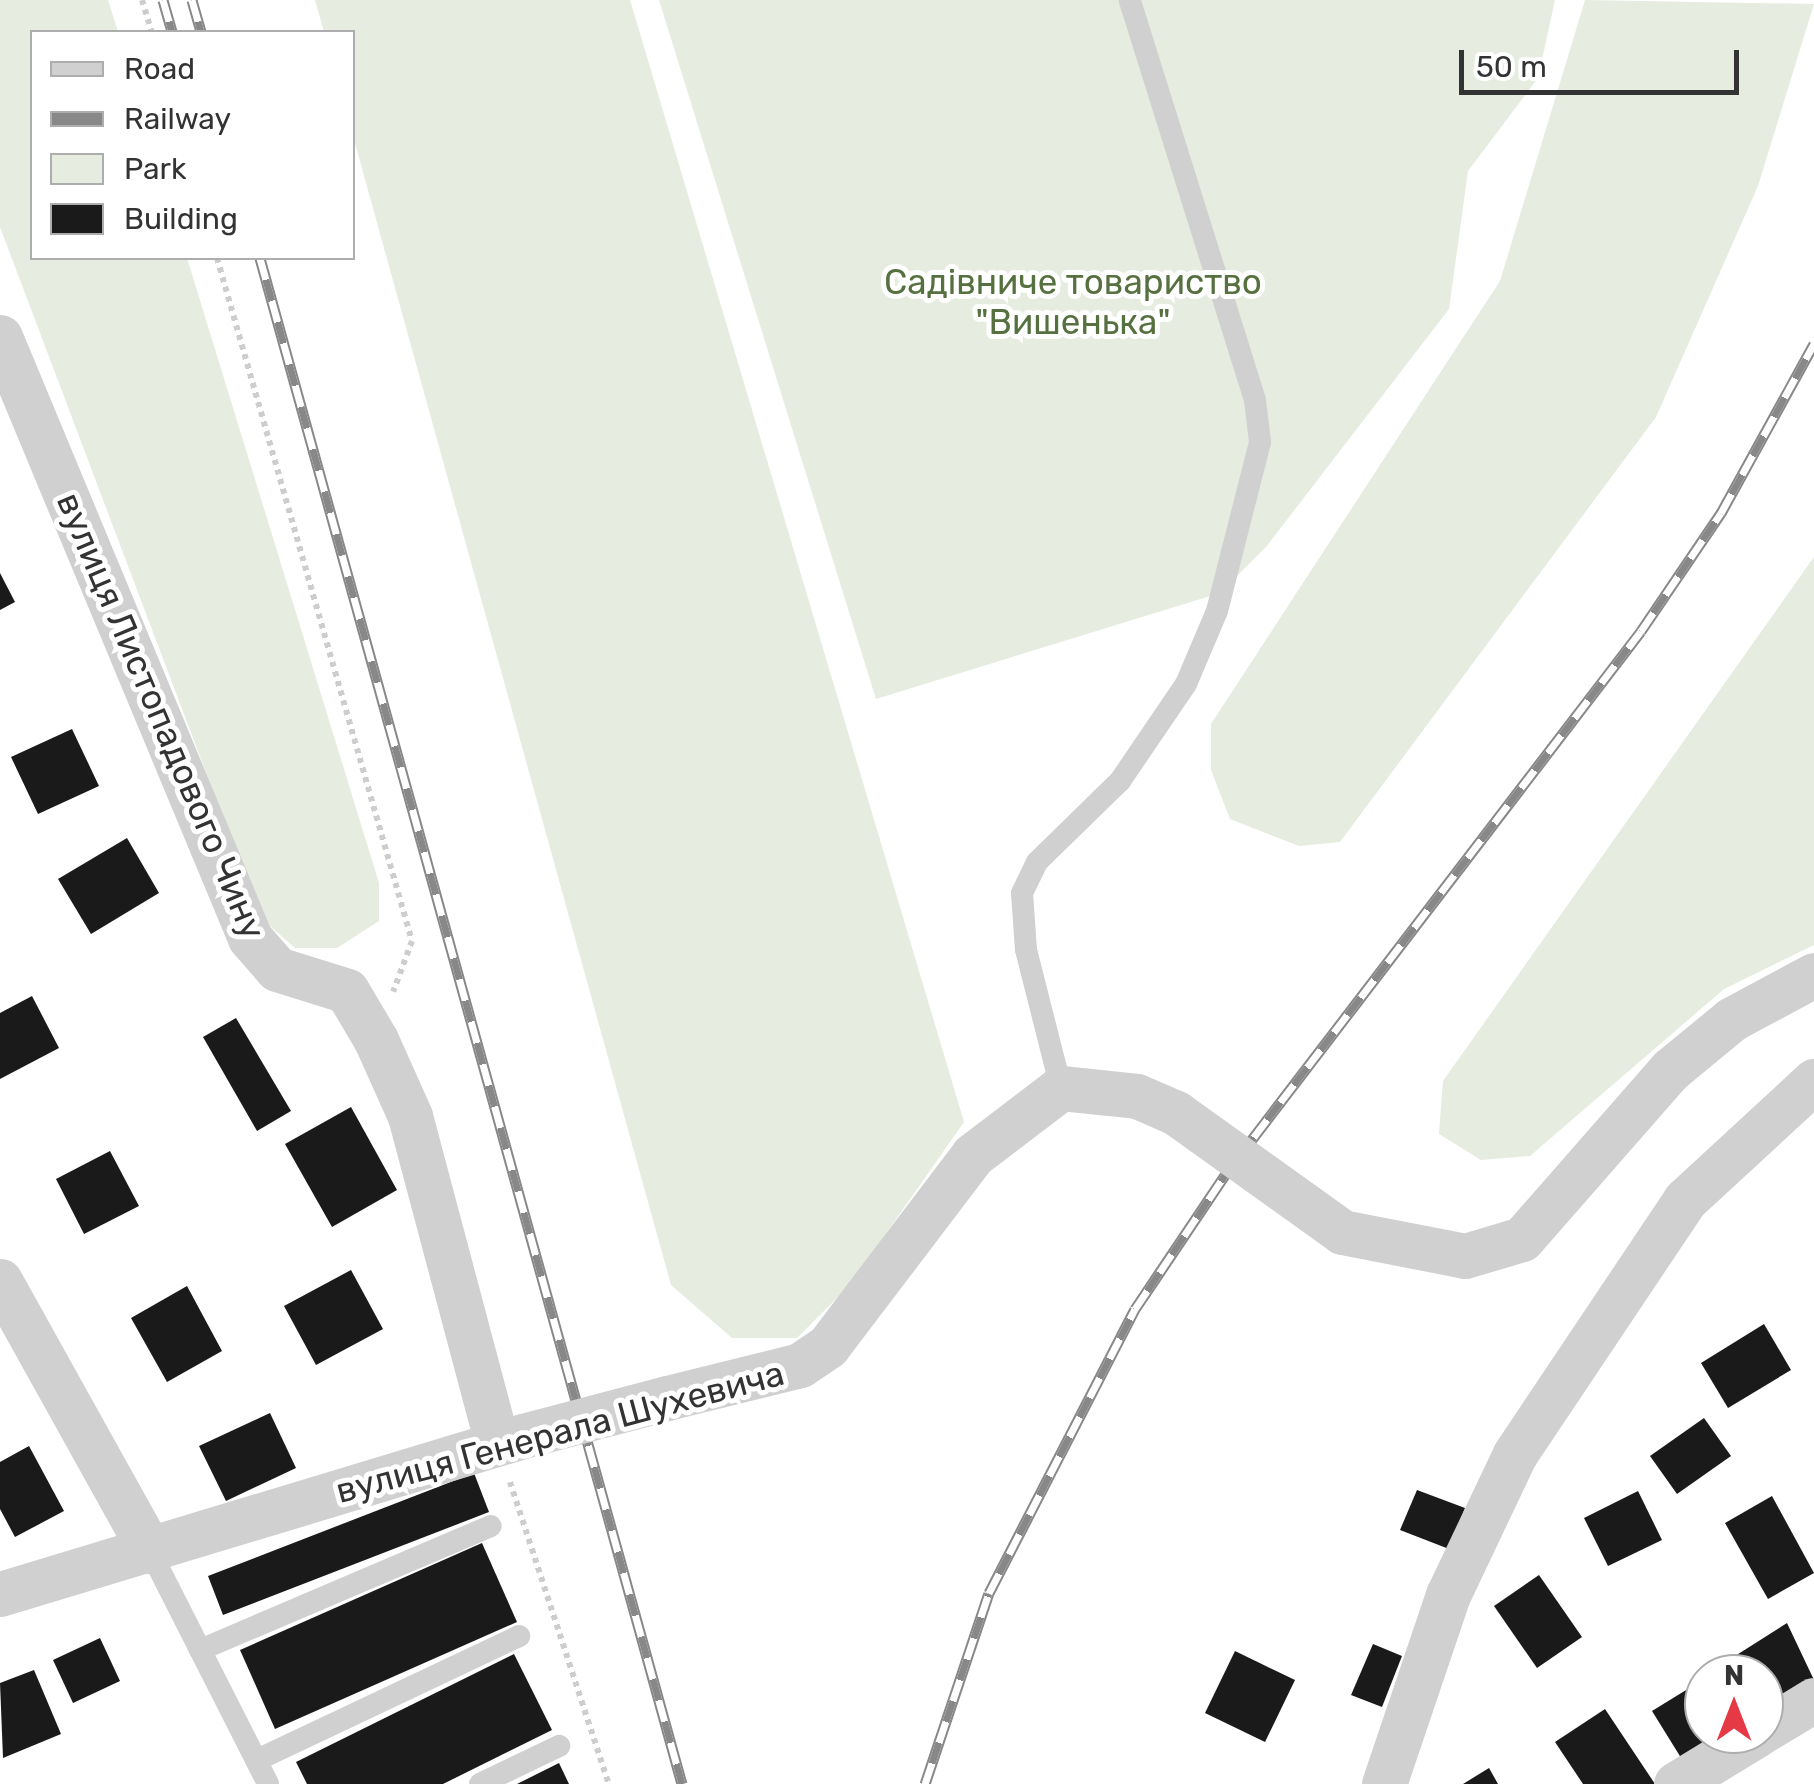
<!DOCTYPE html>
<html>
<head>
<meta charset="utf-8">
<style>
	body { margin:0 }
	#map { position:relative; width:1814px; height:1784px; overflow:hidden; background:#fff; font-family:Rubik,sans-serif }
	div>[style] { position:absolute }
	.green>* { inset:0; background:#e6ecdf }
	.building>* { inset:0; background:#1a1a1a }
	.path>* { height:6px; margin-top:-3px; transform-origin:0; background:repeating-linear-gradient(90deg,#cdcdcd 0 5px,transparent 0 10px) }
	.lane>* { height:22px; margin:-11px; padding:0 11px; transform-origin:11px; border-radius:11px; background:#d0d0d0 }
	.street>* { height:45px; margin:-22.5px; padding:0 22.5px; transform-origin:22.5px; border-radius:22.5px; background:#d0d0d0 }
	.rail>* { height:11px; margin-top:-5.5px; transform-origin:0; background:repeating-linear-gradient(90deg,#fff 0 22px,#888 0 44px); box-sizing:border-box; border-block:2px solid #888 }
	.street-bridge>* { height:45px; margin:-22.5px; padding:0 22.5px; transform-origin:22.5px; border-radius:22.5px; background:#d0d0d0 }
	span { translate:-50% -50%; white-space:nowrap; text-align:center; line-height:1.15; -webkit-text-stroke:10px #fff; paint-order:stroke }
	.park-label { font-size:35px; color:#56703f }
	.street-label { font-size:35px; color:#333 }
	.legend { position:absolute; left:30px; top:30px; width:325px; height:230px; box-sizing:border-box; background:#fff; border:2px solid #adadad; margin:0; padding:12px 18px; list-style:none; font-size:30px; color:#333 }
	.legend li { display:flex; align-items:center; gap:20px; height:50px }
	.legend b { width:50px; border:2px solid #adadad }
	.north { position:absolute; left:1684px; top:1654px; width:100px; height:100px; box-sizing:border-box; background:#fff; border:2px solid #adadad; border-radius:50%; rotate:0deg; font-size:28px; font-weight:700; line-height:40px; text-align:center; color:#333 }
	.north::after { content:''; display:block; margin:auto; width:35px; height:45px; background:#e63946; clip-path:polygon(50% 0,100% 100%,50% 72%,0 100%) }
	.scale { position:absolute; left:1459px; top:50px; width:280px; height:45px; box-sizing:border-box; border:5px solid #333; border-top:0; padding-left:12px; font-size:30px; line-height:35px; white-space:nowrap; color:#333; -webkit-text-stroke:8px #fff; paint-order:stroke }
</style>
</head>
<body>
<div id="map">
	<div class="green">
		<i style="clip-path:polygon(0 0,108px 0,118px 32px,32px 32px,32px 258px,187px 258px,379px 883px,379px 921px,337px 948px,295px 948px,261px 918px,0 227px)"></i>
		<i style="clip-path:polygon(315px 0,630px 0,964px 1122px,850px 1285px,797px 1338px,732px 1338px,671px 1285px,353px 136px,352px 32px,324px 32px)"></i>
		<i style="clip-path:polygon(659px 0,1555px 0,1538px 78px,1468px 171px,1449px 309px,1266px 547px,1220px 593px,876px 699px)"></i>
		<i style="clip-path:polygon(1585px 0,1814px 4px,1758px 186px,1656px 417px,1340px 842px,1299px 846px,1230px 819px,1211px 770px,1211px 724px,1500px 281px)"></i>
		<i style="clip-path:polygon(1814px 557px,1814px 945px,1724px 989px,1530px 1156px,1481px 1160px,1439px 1134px,1443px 1081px)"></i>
	</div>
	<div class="building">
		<i style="clip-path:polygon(0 573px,15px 602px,0 610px)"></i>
		<i style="clip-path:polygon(72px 729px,99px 786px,38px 814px,11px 757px)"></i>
		<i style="clip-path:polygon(127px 838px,159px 893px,91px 934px,58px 879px)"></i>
		<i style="clip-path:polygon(32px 996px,59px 1048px,0 1079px,0 1013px)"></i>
		<i style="clip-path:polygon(236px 1018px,291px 1111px,257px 1131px,203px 1037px)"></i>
		<i style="clip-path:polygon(351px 1107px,397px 1190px,332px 1227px,285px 1144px)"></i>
		<i style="clip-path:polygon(110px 1151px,139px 1206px,84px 1234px,56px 1179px)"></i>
		<i style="clip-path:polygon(351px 1270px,383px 1329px,316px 1365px,284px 1306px)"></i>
		<i style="clip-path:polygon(187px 1286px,222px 1351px,167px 1382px,131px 1318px)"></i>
		<i style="clip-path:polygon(1764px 1324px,1791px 1370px,1728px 1408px,1701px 1363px)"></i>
		<i style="clip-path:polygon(270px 1413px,296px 1468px,226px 1501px,199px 1446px)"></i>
		<i style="clip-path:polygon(1704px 1418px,1731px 1456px,1677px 1494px,1650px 1456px)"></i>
		<i style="clip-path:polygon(29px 1446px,64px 1511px,15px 1537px,0 1509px,0 1462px)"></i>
		<i style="clip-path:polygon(474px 1473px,489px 1512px,223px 1615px,208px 1576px)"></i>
		<i style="clip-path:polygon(1417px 1490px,1465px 1508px,1449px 1549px,1400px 1530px)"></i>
		<i style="clip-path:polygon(1638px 1491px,1662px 1540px,1608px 1566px,1584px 1518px)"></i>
		<i style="clip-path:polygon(1772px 1496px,1814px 1573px,1768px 1599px,1725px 1523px)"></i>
		<i style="clip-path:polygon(482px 1543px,517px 1622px,275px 1729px,240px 1650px)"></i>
		<i style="clip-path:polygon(1539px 1575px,1582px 1637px,1537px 1668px,1494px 1606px)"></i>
		<i style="clip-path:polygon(1787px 1623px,1814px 1680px,1764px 1712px,1764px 1674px,1731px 1674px,1724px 1663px)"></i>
		<i style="clip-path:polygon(100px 1638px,120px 1681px,73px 1703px,53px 1660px)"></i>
		<i style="clip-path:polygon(1373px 1644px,1402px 1656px,1382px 1707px,1351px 1695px)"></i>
		<i style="clip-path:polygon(1235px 1651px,1295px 1680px,1265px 1742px,1205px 1713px)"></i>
		<i style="clip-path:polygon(514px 1654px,552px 1730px,443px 1784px,307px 1784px,296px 1762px)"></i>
		<i style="clip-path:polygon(34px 1670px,61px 1734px,3px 1758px,0 1683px)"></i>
		<i style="clip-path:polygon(1704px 1679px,1704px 1734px,1727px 1734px,1683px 1761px,1652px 1711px)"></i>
		<i style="clip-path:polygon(1605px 1709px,1655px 1784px,1583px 1784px,1555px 1742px)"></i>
		<i style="clip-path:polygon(559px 1763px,569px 1784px,517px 1784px)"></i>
		<i style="clip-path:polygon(1489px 1768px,1498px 1784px,1463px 1784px)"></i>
	</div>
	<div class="path">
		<i style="left:142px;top:0;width:34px;rotate:73deg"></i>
		<i style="left:217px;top:258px;width:710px;rotate:74.07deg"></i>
		<i style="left:412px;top:941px;width:54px;rotate:110.4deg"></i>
		<i style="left:510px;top:1482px;width:318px;rotate:71.9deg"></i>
	</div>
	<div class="lane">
		<i style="left:1061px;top:1088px;width:142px;rotate:-104.2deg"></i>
		<i style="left:1026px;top:950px;width:57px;rotate:-94deg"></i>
		<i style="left:1022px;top:893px;width:34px;rotate:-64deg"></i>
		<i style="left:1037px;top:862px;width:116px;rotate:-44.3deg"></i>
		<i style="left:1120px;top:781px;width:117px;rotate:-55.8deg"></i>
		<i style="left:1186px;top:684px;width:79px;rotate:-67deg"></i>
		<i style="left:1217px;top:611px;width:174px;rotate:-75.7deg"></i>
		<i style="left:1260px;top:442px;width:42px;rotate:-96.8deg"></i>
		<i style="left:1255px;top:400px;width:419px;rotate:-107.4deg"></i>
		<i style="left:150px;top:1551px;width:261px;rotate:63.1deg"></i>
		<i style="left:200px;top:1650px;width:316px;rotate:-23.1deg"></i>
		<i style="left:257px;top:1760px;width:290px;rotate:-25.3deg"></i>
		<i style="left:480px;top:1784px;width:88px;rotate:-25.7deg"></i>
	</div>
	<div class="street">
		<i style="left:0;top:337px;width:651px;rotate:67.41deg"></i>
		<i style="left:250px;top:938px;width:41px;rotate:48.9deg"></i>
		<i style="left:277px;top:969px;width:73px;rotate:17.4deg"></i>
		<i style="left:347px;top:991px;width:57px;rotate:59.4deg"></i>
		<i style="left:376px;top:1040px;width:83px;rotate:65.9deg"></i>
		<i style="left:410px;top:1116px;width:338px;rotate:75.1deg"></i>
		<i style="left:1342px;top:1232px;width:125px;rotate:11deg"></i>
		<i style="left:1465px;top:1256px;width:59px;rotate:-16.6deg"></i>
		<i style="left:1522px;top:1239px;width:225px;rotate:-48.8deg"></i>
		<i style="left:1670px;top:1070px;width:80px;rotate:-39.4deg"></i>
		<i style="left:1732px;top:1019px;width:93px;rotate:-28.2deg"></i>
		<i style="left:0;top:1281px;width:309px;rotate:60.9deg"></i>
		<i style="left:667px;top:1398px;width:137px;rotate:-13.9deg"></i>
		<i style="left:800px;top:1365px;width:34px;rotate:-34deg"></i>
		<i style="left:828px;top:1346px;width:240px;rotate:-52.8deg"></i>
		<i style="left:973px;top:1155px;width:111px;rotate:-37.3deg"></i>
		<i style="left:1061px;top:1088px;width:76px;rotate:6deg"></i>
		<i style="left:1137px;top:1096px;width:43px;rotate:23.6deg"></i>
		<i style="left:0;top:1594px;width:546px;rotate:-16.81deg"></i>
		<i style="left:1764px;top:1730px;width:58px;rotate:-31deg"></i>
		<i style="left:1384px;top:1784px;width:200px;rotate:-71.3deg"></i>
		<i style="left:1448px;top:1595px;width:156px;rotate:-64.6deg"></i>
		<i style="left:1515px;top:1454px;width:306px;rotate:-56.2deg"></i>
		<i style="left:1685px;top:1200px;width:176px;rotate:-42.7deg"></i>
		<i style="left:1676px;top:1784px;width:96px;rotate:-31.4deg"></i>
	</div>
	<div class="rail">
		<i style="left:163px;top:0;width:33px;rotate:74deg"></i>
		<i style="left:192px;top:0;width:33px;rotate:74deg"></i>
		<i style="left:260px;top:258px;width:1583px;rotate:74.54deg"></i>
		<i style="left:925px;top:1784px;width:201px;rotate:-71.5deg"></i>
		<i style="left:989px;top:1593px;width:319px;rotate:-62.8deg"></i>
		<i style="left:1135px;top:1309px;width:165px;rotate:-56.1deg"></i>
		<i style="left:1227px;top:1172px;width:681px;rotate:-52.57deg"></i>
		<i style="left:1641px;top:631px;width:143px;rotate:-55.9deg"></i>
		<i style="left:1721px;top:513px;width:193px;rotate:-61.2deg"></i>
	</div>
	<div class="street-bridge">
		<i style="left:1176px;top:1113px;width:204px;rotate:35.6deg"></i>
		<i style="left:523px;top:1436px;width:149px;rotate:-14.8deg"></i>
	</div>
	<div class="park-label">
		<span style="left:1073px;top:302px">Садівниче товариство<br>"Вишенька"</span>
	</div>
	<div class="street-label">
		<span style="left:161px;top:716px;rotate:67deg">вулиця Листопадового Чину</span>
		<span style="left:560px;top:1432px;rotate:-15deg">вулиця Генерала Шухевича</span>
	</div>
	<ul class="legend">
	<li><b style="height:12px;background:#d0d0d0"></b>Road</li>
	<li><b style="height:12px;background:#888"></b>Railway</li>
	<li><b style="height:28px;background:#e6ecdf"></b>Park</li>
	<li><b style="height:28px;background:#1a1a1a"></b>Building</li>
	</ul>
	<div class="north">N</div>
	<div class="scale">50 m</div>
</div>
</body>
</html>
